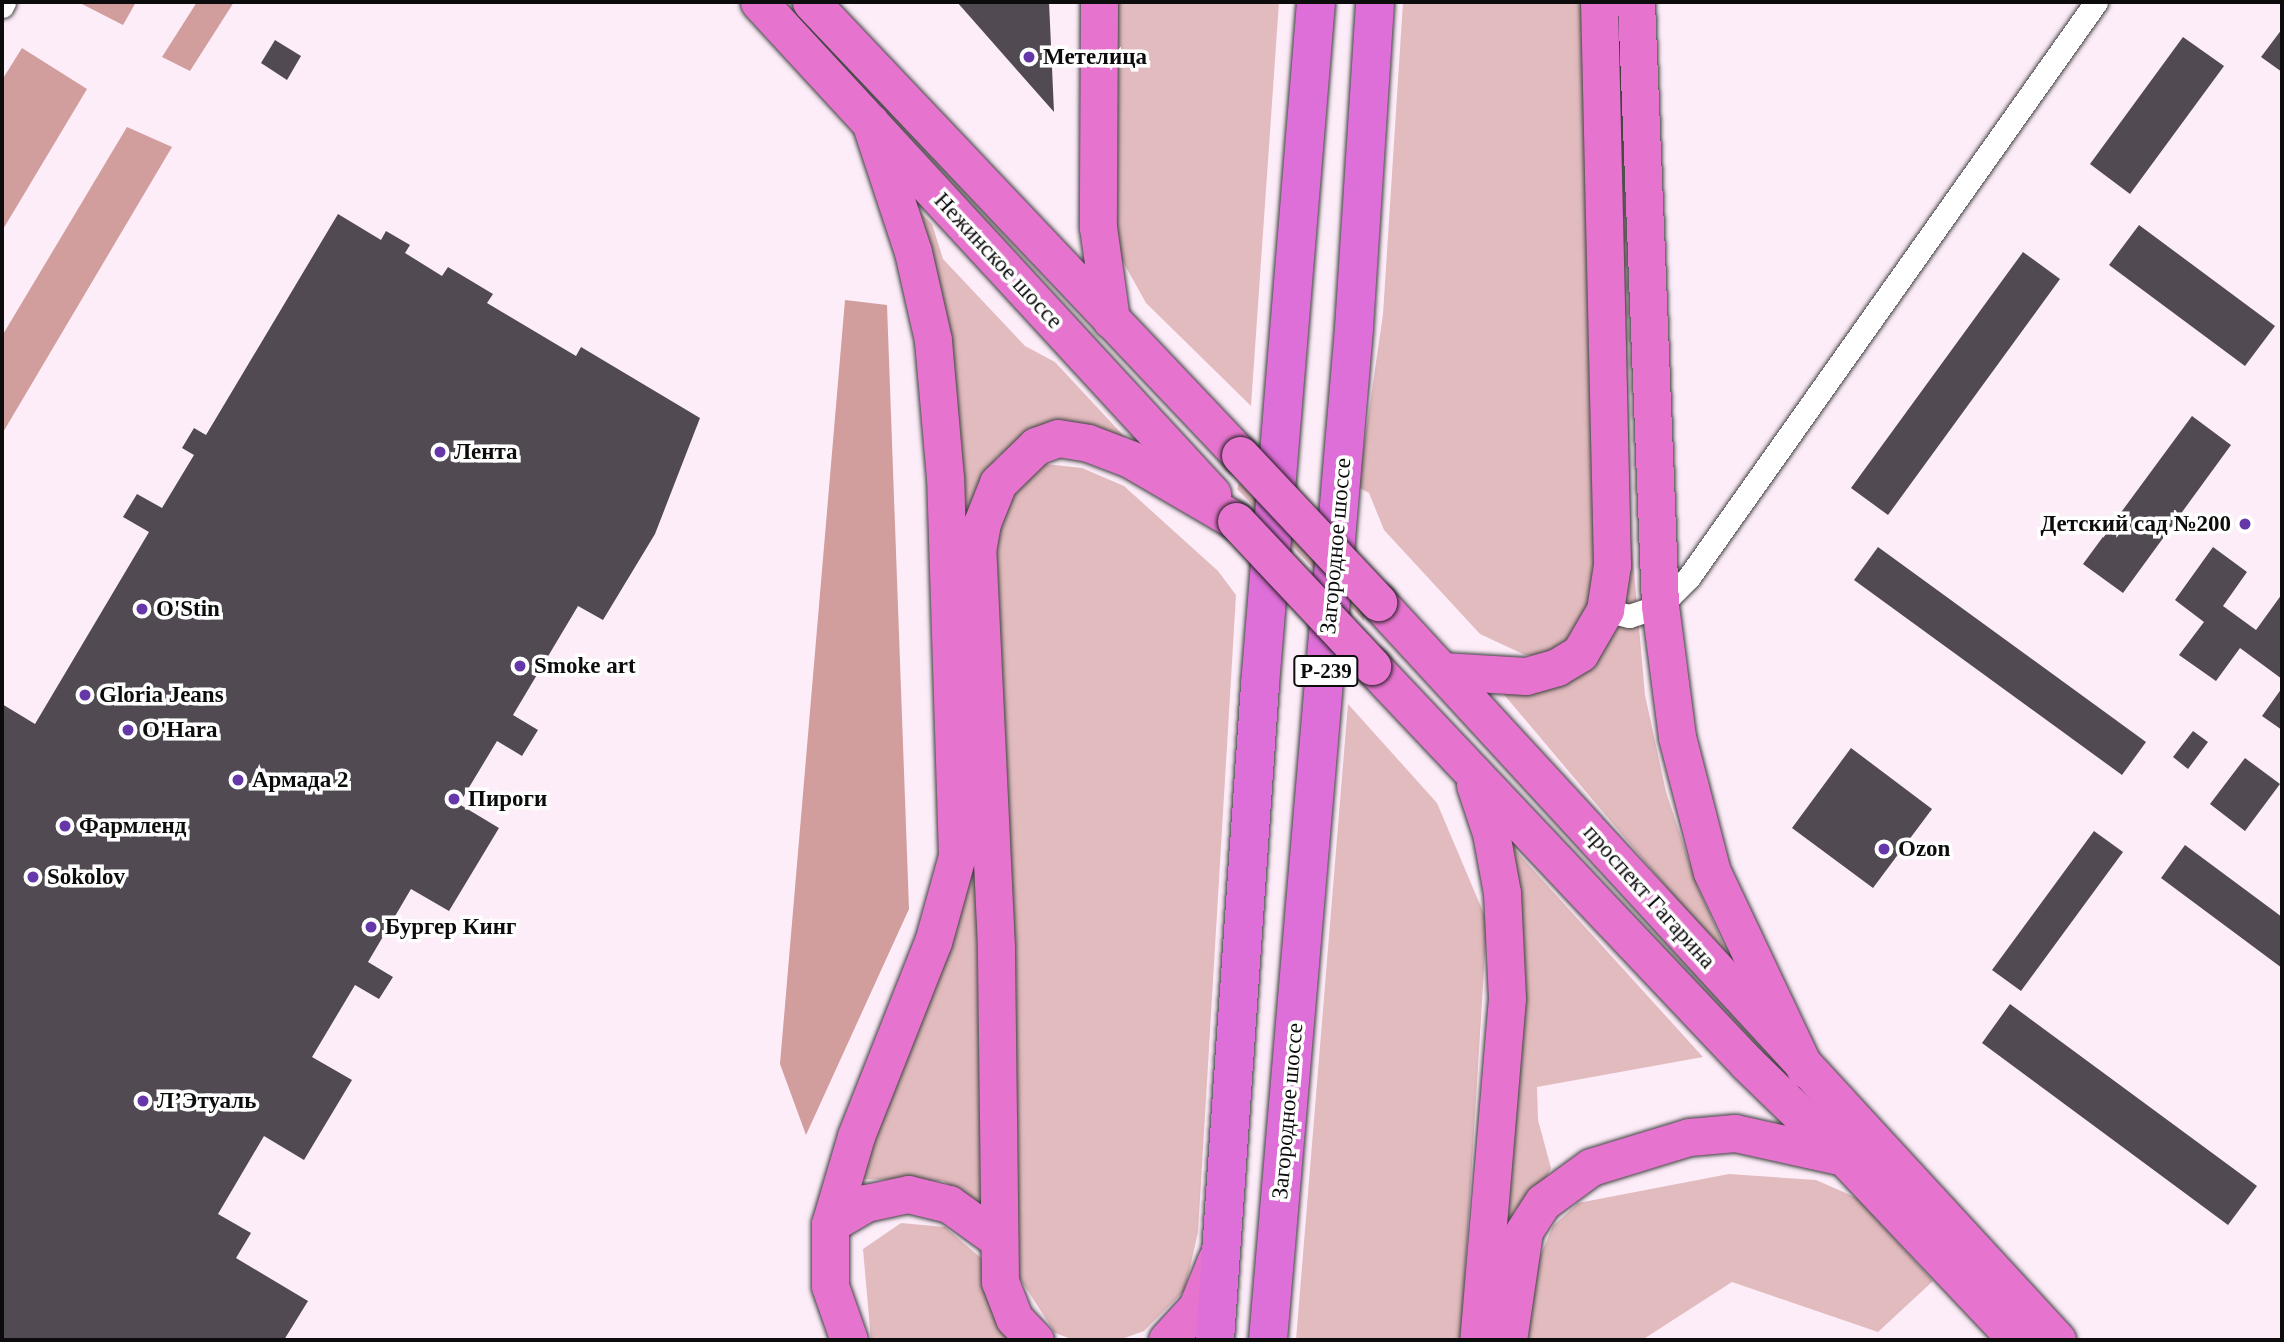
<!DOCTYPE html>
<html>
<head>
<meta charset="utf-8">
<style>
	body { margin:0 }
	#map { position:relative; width:2284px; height:1342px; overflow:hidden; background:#fdedf9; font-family:"Times New Roman",serif }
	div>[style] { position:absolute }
	.green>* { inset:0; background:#e2bbbe }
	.forest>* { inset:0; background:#d19d9d }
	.building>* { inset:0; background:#514a53 }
	.roads { filter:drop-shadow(0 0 2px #3f3f3f) drop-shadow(0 0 2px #3f3f3f) }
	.minor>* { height:23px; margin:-11.5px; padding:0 11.5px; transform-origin:11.5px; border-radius:11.5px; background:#fff }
	.primary>* { height:37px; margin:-18.5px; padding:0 18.5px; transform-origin:18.5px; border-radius:18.5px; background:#e674ce }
	.trunk>* { height:38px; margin:-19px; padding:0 19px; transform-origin:19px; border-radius:19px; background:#de6ed8 }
	.bridges { filter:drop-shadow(0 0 2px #1d1d1d) drop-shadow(0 0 2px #1d1d1d) }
	.primary-bridge>* { height:37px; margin:-18.5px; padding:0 18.5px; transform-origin:18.5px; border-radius:18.5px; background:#e674ce }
	.dots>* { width:19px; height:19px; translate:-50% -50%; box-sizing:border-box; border:4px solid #fff; border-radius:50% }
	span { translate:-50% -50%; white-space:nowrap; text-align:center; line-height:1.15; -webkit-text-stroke:7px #fff; paint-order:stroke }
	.shield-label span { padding:2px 5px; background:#fff; border:2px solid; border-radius:5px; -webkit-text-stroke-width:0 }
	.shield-label { font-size:21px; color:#0c0c0c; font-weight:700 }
	.poi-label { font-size:23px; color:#0c0c0c; font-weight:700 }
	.left { translate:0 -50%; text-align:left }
	.right { translate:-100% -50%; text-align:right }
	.street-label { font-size:23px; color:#0c0c0c }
	.frame { position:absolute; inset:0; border:4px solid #0c0c0c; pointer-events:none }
</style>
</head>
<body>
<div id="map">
	<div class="green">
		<i style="clip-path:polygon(1112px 2px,1279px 2px,1251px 406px,1146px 303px,1112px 242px)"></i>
		<i style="clip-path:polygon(1403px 2px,1586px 2px,1597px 585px,1584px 630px,1554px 657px,1525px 655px,1480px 634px,1384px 530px,1369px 493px,1358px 487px,1383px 314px)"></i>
		<i style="clip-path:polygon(1608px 2px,1620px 2px,1631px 537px,1645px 695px,1666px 792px,1698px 888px,1733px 966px,1495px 684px,1593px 657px)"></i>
		<i style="clip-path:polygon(909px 201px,932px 224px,943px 259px,1025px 346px,1055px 362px,1134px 447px,1028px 437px,997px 457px,971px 505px,981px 1205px,943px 1181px,857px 1179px,963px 883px)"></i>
		<i style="clip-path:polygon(1045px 464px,1082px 468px,1124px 486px,1218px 571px,1236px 595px,1198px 1232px,1185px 1290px,1144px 1331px,1119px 1340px,1074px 1340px,1055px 1333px,1019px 1277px,994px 539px,1012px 491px)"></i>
		<i style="clip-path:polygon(1239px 483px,1364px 613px,1364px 621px,1237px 489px)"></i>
		<i style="clip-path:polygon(1348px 704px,1437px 803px,1487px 921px,1461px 1340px,1296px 1340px)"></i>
		<i style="clip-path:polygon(1508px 842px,1703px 1057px,1537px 1087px,1538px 1120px,1551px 1168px,1545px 1181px,1515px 1210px,1502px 1257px)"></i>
		<i style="clip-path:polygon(1729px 1174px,1816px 1180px,1857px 1198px,1933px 1281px,1878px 1332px,1732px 1282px,1642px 1340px,1528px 1340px,1535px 1268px,1553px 1226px,1578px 1203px)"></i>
		<i style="clip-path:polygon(901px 1223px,945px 1227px,988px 1264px,1012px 1340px,871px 1340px,863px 1249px)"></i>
	</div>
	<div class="forest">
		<i style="clip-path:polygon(78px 2px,136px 2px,123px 25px)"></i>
		<i style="clip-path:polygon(197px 2px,234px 2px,190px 71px,162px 57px)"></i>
		<i style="clip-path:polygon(22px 48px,87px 89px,2px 231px,2px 80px)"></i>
		<i style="clip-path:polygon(127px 127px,172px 147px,2px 434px,2px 336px)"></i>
		<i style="clip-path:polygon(845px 300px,887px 305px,909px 909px,806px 1135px,780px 1064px)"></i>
	</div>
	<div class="building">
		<i style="clip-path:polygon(957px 2px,1049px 2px,1054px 112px)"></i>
		<i style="clip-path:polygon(2282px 29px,2282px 72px,2261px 57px)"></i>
		<i style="clip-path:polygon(2183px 37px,2224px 66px,2130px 194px,2090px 164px)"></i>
		<i style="clip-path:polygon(275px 40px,301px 56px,287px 80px,261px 63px)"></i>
		<i style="clip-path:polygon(338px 214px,381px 240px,386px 231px,410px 245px,405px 253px,442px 276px,448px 267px,493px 294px,487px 303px,576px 356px,581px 347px,700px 418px,655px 534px,603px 620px,578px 606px,513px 715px,538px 730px,522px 756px,497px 741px,459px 804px,499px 828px,449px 911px,411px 889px,368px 962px,393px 977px,379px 999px,355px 985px,312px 1057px,352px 1080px,304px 1160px,264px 1136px,218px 1214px,251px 1233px,236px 1258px,308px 1301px,284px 1340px,2px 1340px,2px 704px,35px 724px,149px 532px,123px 517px,137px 494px,162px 508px,194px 455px,182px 448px,194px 428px,206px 435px)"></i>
		<i style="clip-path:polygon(2139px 225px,2275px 326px,2245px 366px,2109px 265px)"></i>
		<i style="clip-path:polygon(2023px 252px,2060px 279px,1888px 515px,1851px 488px)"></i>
		<i style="clip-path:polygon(2192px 416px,2231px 445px,2123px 593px,2083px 564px)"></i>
		<i style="clip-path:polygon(1878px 547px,2146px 742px,2122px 775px,1854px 580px)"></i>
		<i style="clip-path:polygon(2213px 547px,2247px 572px,2223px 606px,2256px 630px,2282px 594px,2282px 679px,2240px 648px,2216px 681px,2179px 655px,2204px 622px,2175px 600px)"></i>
		<i style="clip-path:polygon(2282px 688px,2282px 730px,2262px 716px)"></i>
		<i style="clip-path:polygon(2193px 731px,2208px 742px,2188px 769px,2173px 757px)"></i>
		<i style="clip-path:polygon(1851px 748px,1932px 809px,1873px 888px,1792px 828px)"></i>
		<i style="clip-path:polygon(2245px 758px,2280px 784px,2245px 831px,2210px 804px)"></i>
		<i style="clip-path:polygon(2094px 831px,2123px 852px,2021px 991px,1992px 970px)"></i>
		<i style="clip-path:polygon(2185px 845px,2282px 917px,2282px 968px,2161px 878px)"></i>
		<i style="clip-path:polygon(2010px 1004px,2257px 1186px,2228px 1225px,1982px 1043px)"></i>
	</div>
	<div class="roads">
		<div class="minor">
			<i style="left:2px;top:6px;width:4px;rotate:-63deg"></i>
			<i style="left:1605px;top:610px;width:25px;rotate:14deg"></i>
			<i style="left:1629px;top:616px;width:33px;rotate:-18deg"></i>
			<i style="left:1660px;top:606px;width:41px;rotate:-45deg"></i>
			<i style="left:1689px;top:577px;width:704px;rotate:-54.71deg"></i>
		</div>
		<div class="primary">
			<i style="left:759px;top:2px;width:669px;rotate:47.36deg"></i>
			<i style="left:811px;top:2px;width:624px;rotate:46.56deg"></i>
			<i style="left:1099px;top:2px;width:225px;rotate:90.3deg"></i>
			<i style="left:1098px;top:227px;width:94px;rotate:82deg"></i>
			<i style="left:1636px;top:2px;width:604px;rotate:87.72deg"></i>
			<i style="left:1660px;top:606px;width:132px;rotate:82.6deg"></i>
			<i style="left:1677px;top:737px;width:139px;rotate:75.5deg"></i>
			<i style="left:1712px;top:872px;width:218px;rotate:64.7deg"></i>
			<i style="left:1378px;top:602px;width:1003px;rotate:47.38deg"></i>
			<i style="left:1372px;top:666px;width:546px;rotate:46.63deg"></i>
			<i style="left:1747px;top:1063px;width:135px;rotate:44.1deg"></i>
			<i style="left:1844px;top:1157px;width:252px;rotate:46.6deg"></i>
			<i style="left:1442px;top:671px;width:84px;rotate:3.4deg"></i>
			<i style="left:1526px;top:676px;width:32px;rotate:-16deg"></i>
			<i style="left:1557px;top:667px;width:27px;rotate:-31deg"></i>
			<i style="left:1580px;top:653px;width:50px;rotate:-59.8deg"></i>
			<i style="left:1605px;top:610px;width:46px;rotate:-81.2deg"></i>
			<i style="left:1612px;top:565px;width:563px;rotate:-91.32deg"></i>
			<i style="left:1475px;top:785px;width:51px;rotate:71.6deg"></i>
			<i style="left:1491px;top:833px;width:61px;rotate:79.6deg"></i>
			<i style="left:1502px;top:893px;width:105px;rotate:87.3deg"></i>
			<i style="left:1507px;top:998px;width:343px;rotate:94.8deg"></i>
			<i style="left:830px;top:1224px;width:42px;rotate:-30.3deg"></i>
			<i style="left:866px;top:1203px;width:43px;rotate:-12.1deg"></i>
			<i style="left:908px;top:1194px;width:42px;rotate:13.7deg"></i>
			<i style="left:949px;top:1204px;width:62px;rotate:35.8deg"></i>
			<i style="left:849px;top:1340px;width:57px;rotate:-109.4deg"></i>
			<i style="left:830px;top:1286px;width:62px;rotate:-90deg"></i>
			<i style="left:830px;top:1224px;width:92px;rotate:-73.5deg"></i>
			<i style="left:856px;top:1136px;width:209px;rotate:-68.4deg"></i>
			<i style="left:933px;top:942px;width:89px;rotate:-74.4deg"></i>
			<i style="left:957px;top:856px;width:378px;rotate:-91.8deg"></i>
			<i style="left:945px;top:478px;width:139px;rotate:-95deg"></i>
			<i style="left:933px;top:340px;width:90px;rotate:-102.8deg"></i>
			<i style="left:913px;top:252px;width:137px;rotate:-108.3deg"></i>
			<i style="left:1035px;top:1340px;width:30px;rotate:-134deg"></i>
			<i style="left:1014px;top:1318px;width:39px;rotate:-111deg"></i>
			<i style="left:1000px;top:1282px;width:335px;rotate:-90.7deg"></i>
			<i style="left:996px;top:947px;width:396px;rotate:-92.7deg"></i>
			<i style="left:977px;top:551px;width:28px;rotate:-80deg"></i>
			<i style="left:982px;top:523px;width:43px;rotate:-68.2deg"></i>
			<i style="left:998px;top:483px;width:53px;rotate:-44.2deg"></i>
			<i style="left:1036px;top:446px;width:23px;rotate:-20deg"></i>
			<i style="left:1058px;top:438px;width:30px;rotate:9deg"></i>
			<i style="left:1088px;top:443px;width:45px;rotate:20.9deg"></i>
			<i style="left:1130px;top:459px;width:123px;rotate:30.3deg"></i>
			<i style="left:1167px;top:1340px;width:45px;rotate:-47.7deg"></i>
			<i style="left:1197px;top:1307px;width:51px;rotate:-68deg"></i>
			<i style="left:1508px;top:1340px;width:110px;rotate:-81.6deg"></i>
			<i style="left:1524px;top:1231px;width:35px;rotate:-57deg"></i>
			<i style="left:1543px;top:1202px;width:59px;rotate:-36.1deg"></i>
			<i style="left:1591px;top:1167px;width:102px;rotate:-17deg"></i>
			<i style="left:1689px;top:1137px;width:46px;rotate:-5deg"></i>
			<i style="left:1735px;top:1133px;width:111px;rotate:12.5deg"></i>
		</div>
		<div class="trunk">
			<i style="left:1215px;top:1340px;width:657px;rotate:-86.07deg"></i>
			<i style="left:1260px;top:685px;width:685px;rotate:-85.31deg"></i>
			<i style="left:1268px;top:1340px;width:1016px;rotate:-85.14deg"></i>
			<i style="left:1354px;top:328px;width:327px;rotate:-86.3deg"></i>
		</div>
	</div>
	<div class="bridges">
		<div class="primary-bridge">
			<i style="left:1240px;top:455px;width:202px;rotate:46.8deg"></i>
			<i style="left:1236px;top:521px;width:199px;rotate:46.8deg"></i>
		</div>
	</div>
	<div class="dots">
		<i style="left:1029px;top:57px;background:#6537a9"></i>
		<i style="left:440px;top:452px;background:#6537a9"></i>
		<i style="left:2245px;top:524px;background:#6537a9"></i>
		<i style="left:142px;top:609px;background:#6537a9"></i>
		<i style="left:520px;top:666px;background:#6537a9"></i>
		<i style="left:85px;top:695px;background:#6537a9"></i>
		<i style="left:128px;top:730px;background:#6537a9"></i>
		<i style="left:238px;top:780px;background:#6537a9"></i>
		<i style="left:454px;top:799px;background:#6537a9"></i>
		<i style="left:65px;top:826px;background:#6537a9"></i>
		<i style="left:1884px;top:849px;background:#6537a9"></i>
		<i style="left:33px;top:877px;background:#6537a9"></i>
		<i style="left:371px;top:927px;background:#6537a9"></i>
		<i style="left:143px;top:1101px;background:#6537a9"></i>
	</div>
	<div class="shield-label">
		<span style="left:1326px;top:671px">Р-239</span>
	</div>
	<div class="poi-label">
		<span class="left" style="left:1043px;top:57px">Метелица</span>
		<span class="left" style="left:454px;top:452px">Лента</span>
		<span class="right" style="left:2231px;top:524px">Детский сад №200</span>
		<span class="left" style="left:156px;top:609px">O'Stin</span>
		<span class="left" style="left:534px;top:666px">Smoke art</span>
		<span class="left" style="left:99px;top:695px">Gloria Jeans</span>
		<span class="left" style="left:142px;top:730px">O'Hara</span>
		<span class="left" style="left:252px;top:780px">Армада 2</span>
		<span class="left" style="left:468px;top:799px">Пироги</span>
		<span class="left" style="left:79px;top:826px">Фармленд</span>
		<span class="left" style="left:1898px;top:849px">Ozon</span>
		<span class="left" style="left:47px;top:877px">Sokolov</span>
		<span class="left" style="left:385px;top:927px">Бургер Кинг</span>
		<span class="left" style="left:157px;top:1101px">Л’Этуаль</span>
	</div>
	<div class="street-label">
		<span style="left:998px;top:261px;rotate:47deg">Нежинское шоссе</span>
		<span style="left:1336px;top:546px;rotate:-85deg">Загородное шоссе</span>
		<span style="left:1649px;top:897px;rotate:48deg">проспект Гагарина</span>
		<span style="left:1288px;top:1111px;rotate:-85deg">Загородное шоссе</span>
	</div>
	<div class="frame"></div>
</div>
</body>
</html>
